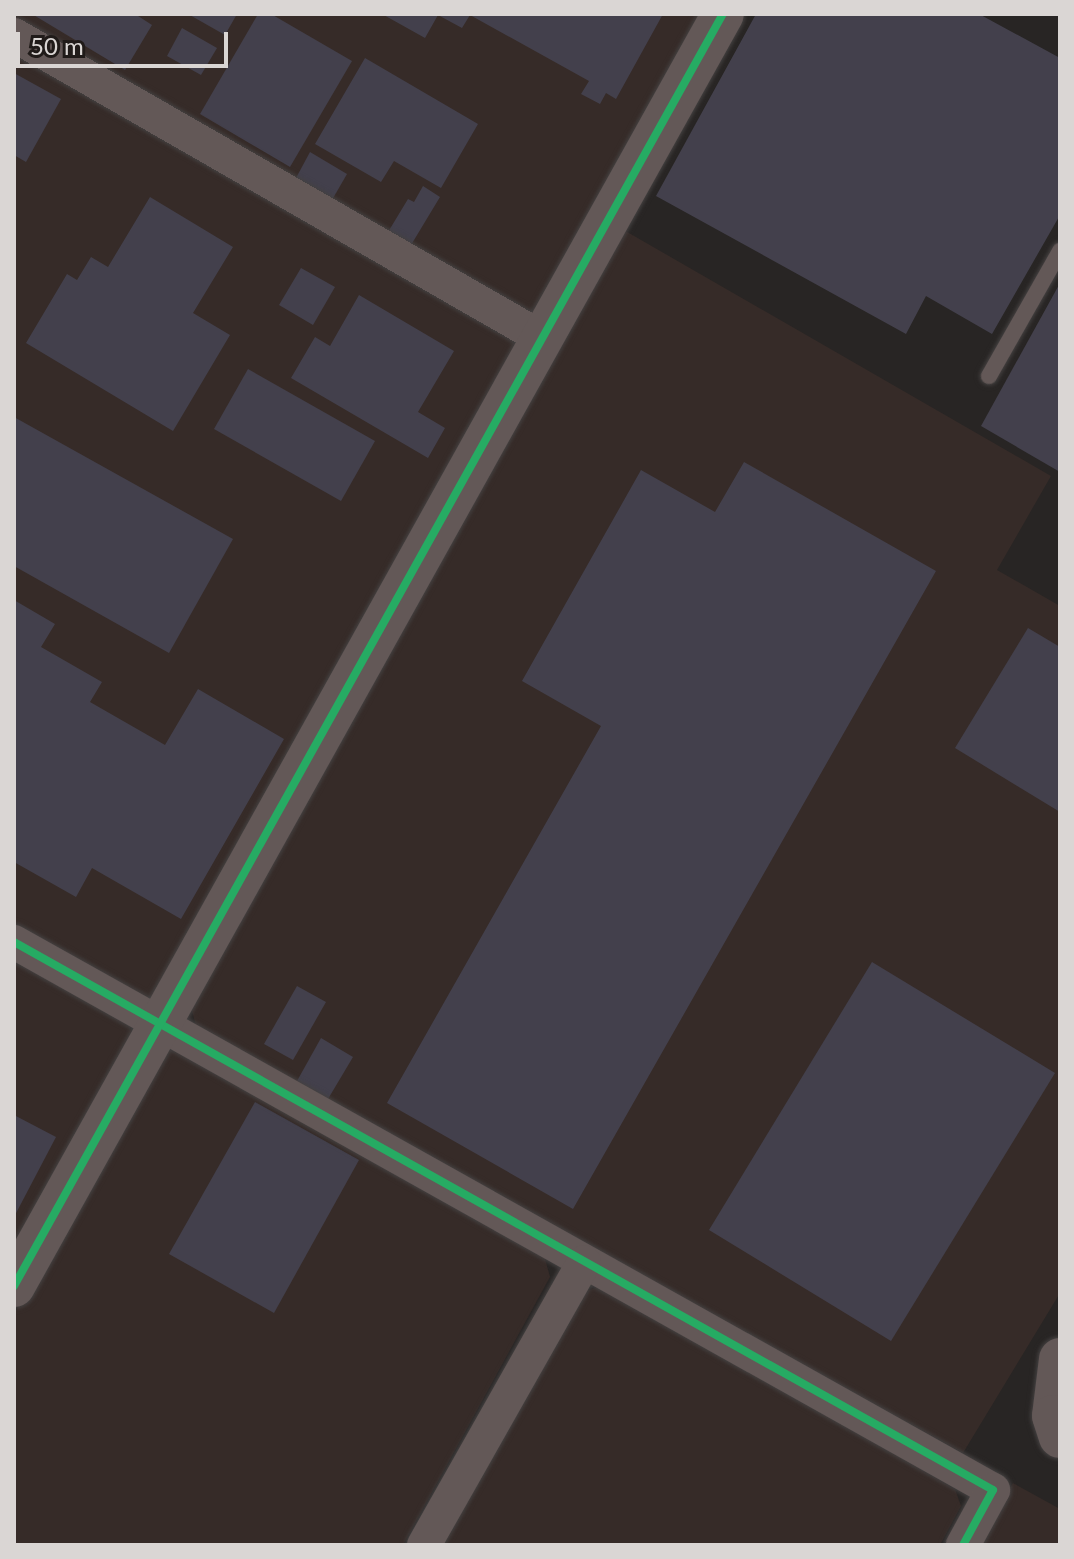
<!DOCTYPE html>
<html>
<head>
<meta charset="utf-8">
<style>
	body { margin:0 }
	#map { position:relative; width:1074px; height:1559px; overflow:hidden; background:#282524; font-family:Lato,sans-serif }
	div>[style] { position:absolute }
	.built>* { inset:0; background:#362b28 }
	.building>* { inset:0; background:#43404c }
	.roads { filter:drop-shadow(0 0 2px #444141) drop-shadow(0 0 2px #444141) }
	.service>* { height:16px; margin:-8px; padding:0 8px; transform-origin:8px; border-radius:8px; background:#635857 }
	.minor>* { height:34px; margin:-17px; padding:0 17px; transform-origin:17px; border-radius:17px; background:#635857 }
	.tertiary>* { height:42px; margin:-21px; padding:0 21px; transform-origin:21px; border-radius:21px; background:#635857 }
	.cycleway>* { height:8px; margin:-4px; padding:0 4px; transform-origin:4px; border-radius:4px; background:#26ab63 }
	span { translate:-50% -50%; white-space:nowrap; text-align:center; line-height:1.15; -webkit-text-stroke:6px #201b19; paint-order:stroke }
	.frame { position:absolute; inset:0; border:16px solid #dad6d4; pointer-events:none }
	.scale { position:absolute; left:16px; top:32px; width:212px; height:36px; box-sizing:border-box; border:4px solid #dad6d4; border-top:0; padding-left:10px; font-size:24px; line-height:28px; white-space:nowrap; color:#dad6d4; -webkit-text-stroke:6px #201b19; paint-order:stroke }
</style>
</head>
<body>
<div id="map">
	<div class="built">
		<i style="clip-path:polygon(14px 14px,704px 14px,539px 314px,528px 316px,14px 25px)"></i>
		<i style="clip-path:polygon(14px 52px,512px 337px,515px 349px,155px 998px,143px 1001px,14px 928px)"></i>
		<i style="clip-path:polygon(622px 229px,1051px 476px,997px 570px,1060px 606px,1060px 1293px,963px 1453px,197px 1030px,191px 1007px)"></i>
		<i style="clip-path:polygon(14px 960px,129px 1024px,133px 1038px,14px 1249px)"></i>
		<i style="clip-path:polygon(186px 1049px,544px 1255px,550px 1277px,403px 1545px,14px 1545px,14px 1314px,162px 1052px)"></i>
		<i style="clip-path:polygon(602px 1286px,955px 1489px,961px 1506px,940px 1545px,438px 1545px,579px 1293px)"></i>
		<i style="clip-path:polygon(1013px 1483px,1060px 1509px,1060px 1545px,978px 1545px)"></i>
	</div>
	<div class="building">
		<i style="clip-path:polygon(32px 14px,135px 14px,152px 25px,125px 70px)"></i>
		<i style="clip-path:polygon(188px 14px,237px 14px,225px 35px)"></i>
		<i style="clip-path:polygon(258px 14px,271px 14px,352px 61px,290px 167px,200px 114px)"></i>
		<i style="clip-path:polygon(382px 14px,663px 14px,616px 99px,606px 93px,600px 104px,581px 94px,589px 81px,470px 15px,462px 28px,438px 15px,425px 38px)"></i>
		<i style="clip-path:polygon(756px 14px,979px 14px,1060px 58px,1060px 215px,992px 334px,926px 296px,906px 334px,656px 196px)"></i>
		<i style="clip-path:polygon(182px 28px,217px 48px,201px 75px,167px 56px)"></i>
		<i style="clip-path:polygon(365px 58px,478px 124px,441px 188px,394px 161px,381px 182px,315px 144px)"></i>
		<i style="clip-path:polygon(14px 73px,61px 99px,26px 162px,14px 155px)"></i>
		<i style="clip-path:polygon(310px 152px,347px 174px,332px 200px,296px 178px)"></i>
		<i style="clip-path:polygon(423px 186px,440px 197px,408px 250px,385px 237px,408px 199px,414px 202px)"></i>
		<i style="clip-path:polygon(150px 197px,233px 247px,193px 313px,230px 335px,173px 431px,26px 343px,67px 274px,77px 280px,91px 257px,108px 267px)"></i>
		<i style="clip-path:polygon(301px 268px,335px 287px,313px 325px,279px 305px)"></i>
		<i style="clip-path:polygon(1060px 283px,1060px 472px,981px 426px)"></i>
		<i style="clip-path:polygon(359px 295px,454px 351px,418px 412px,445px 428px,428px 458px,291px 378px,315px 337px,330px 346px)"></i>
		<i style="clip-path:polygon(248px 369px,375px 441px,341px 501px,214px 429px)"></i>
		<i style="clip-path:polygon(14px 417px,233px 539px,169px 653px,14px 566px)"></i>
		<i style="clip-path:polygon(744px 462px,936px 571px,573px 1209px,387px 1103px,601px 726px,522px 681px,641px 470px,715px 512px)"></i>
		<i style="clip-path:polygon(14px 600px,55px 624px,41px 647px,102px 682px,90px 702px,165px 745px,198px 689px,284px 739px,181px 919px,92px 868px,76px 897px,14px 862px)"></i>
		<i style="clip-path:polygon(1028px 628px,1060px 647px,1060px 812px,955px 748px)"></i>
		<i style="clip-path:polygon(872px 962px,1055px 1073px,891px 1341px,709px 1230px)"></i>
		<i style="clip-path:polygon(297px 986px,326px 1002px,293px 1060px,264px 1044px)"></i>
		<i style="clip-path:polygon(321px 1038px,353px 1057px,328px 1099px,297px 1081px)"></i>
		<i style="clip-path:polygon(255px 1102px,359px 1160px,274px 1313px,169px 1254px)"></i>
		<i style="clip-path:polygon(14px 1115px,56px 1137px,14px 1217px)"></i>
	</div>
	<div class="roads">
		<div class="service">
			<i style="left:989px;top:376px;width:144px;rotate:-60.4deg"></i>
		</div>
		<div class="minor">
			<i style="left:14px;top:35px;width:609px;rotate:29.85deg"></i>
			<i style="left:14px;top:942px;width:1122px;rotate:29.24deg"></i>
			<i style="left:993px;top:1490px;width:63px;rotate:118.6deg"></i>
			<i style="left:424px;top:1545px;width:325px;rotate:-60.5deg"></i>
		</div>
		<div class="tertiary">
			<i style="left:14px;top:1286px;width:1456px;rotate:-60.87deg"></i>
			<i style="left:1060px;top:1359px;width:57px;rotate:97deg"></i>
			<i style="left:1053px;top:1416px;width:22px;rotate:72deg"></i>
		</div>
	</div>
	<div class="cycleway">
		<i style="left:14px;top:942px;width:1122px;rotate:29.24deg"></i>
		<i style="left:993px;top:1490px;width:63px;rotate:118.6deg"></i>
		<i style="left:14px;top:1286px;width:1456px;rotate:-60.87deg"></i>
	</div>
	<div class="frame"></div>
	<div class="scale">50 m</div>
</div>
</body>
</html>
